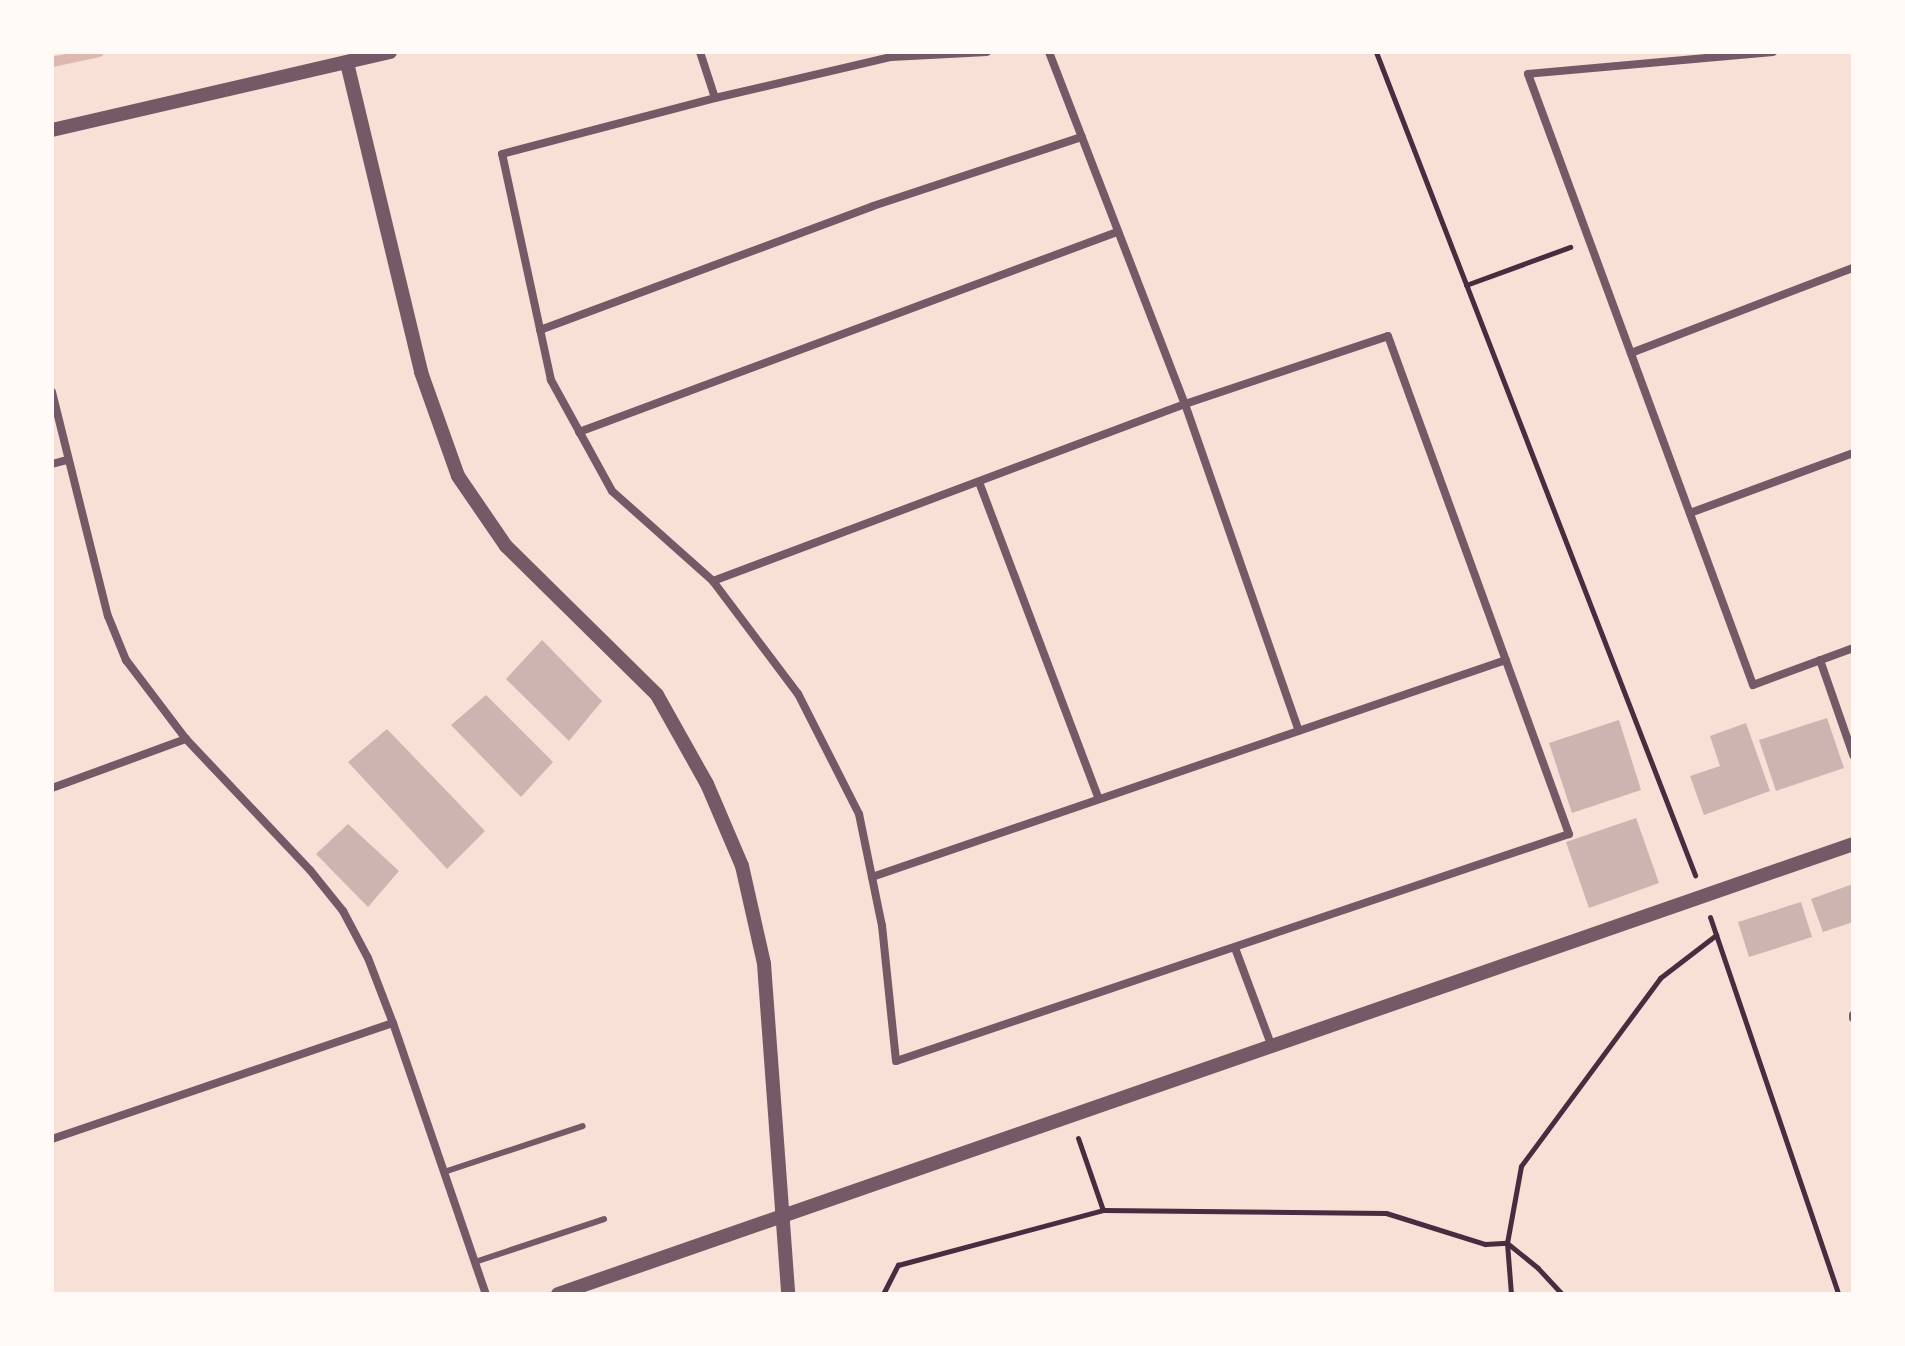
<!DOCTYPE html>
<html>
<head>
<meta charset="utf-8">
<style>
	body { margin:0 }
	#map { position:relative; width:1905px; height:1346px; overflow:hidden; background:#f7e1d7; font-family:"Asap Condensed",sans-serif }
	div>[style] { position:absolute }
	.stream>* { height:10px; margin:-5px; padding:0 5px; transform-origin:5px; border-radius:5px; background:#dcb8b0 }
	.building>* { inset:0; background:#ccb4b1 }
	.path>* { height:5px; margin:-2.5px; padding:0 2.5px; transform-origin:2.5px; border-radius:2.5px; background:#4a2c40 }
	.service>* { height:6px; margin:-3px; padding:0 3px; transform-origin:3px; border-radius:3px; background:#755966 }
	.minor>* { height:8px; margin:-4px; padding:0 4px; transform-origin:4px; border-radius:4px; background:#755966 }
	.tertiary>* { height:14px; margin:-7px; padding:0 7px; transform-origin:7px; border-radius:7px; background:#755966 }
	span { translate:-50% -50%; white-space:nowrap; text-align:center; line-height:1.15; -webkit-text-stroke:8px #fffaf5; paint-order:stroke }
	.frame { position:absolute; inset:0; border:54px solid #fffaf5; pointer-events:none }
</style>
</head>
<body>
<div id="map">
	<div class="stream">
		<i style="left:52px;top:62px;width:48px;rotate:-12deg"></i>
	</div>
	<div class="building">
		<i style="clip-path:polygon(542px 640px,602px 701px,569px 741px,506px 679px)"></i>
		<i style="clip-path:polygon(486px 695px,553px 762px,521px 797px,451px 725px)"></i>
		<i style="clip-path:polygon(1827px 718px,1844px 768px,1776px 791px,1759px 740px)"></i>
		<i style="clip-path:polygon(1619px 720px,1641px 790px,1572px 813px,1549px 743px)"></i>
		<i style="clip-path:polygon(1746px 723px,1770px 791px,1704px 815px,1690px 776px,1720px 766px,1710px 736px)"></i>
		<i style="clip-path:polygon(387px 729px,485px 831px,447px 869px,348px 762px)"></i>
		<i style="clip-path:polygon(1636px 818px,1659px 883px,1589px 908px,1566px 842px)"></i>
		<i style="clip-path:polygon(348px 824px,399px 871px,368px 907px,316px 854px)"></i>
		<i style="clip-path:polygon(1853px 884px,1853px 922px,1823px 932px,1811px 899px)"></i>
		<i style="clip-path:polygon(1801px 902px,1812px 937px,1749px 957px,1738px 922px)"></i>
	</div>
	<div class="path">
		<i style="left:1376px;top:52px;width:883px;rotate:68.81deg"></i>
		<i style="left:1466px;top:285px;width:111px;rotate:-20.1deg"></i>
		<i style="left:1710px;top:917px;width:398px;rotate:71.2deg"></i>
		<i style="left:1078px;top:1138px;width:76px;rotate:70.9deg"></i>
		<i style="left:1103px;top:1210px;width:283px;rotate:0.6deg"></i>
		<i style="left:1386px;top:1213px;width:104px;rotate:17.4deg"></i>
		<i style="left:1485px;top:1244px;width:22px;rotate:-3deg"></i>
		<i style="left:1507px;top:1243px;width:51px;rotate:85.5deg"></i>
		<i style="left:883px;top:1294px;width:33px;rotate:-63deg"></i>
		<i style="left:898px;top:1265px;width:212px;rotate:-15deg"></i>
		<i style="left:1562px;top:1294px;width:35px;rotate:-133deg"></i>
		<i style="left:1538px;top:1268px;width:40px;rotate:-141deg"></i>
		<i style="left:1507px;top:1243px;width:78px;rotate:-79.7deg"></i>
		<i style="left:1521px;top:1166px;width:234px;rotate:-53.5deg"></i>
		<i style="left:1660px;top:978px;width:71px;rotate:-37.5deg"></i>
	</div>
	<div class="service">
		<i style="left:444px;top:1172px;width:146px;rotate:-18.3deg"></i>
		<i style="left:475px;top:1262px;width:136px;rotate:-18.4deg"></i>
	</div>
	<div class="minor">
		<i style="left:700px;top:52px;width:48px;rotate:71.9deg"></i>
		<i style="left:1049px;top:52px;width:377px;rotate:68.9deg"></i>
		<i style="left:1185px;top:404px;width:346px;rotate:70.8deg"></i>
		<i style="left:1773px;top:52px;width:246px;rotate:174.9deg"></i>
		<i style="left:1528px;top:74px;width:651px;rotate:69.78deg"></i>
		<i style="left:1753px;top:685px;width:107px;rotate:-20.3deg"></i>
		<i style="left:540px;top:330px;width:355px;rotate:-20.4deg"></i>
		<i style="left:873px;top:206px;width:220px;rotate:-18.3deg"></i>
		<i style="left:1631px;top:353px;width:238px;rotate:-21deg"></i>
		<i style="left:52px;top:392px;width:231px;rotate:76deg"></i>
		<i style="left:108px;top:616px;width:48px;rotate:67.8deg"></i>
		<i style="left:126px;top:660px;width:99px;rotate:52.8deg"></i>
		<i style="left:186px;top:739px;width:180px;rotate:46.6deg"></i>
		<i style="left:310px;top:870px;width:53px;rotate:51.2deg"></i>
		<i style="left:343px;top:911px;width:53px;rotate:62deg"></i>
		<i style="left:368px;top:958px;width:70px;rotate:69deg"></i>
		<i style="left:393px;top:1023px;width:287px;rotate:71.1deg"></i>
		<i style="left:579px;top:432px;width:574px;rotate:-20.39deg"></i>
		<i style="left:52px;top:464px;width:16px;rotate:-15deg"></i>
		<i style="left:979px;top:482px;width:339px;rotate:69.3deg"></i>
		<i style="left:1690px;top:513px;width:174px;rotate:-20.2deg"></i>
		<i style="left:713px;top:581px;width:504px;rotate:-20.56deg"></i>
		<i style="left:1185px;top:404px;width:214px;rotate:-18.5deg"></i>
		<i style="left:1388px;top:336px;width:530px;rotate:70.03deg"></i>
		<i style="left:1569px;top:834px;width:710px;rotate:161.36deg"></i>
		<i style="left:896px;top:1061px;width:136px;rotate:-95.9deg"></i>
		<i style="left:882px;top:926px;width:114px;rotate:-101.6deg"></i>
		<i style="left:859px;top:814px;width:135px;rotate:-116.9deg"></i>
		<i style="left:798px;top:694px;width:141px;rotate:-127deg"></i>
		<i style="left:713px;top:581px;width:135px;rotate:-138.3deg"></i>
		<i style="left:612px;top:491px;width:127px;rotate:-118.8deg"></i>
		<i style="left:551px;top:380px;width:231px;rotate:-102.2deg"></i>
		<i style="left:502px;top:154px;width:220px;rotate:-14.7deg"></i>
		<i style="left:715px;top:98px;width:181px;rotate:-13.1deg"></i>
		<i style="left:891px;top:57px;width:96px;rotate:-3deg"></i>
		<i style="left:1820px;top:660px;width:101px;rotate:70.8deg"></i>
		<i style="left:52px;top:788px;width:143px;rotate:-20.1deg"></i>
		<i style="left:872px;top:877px;width:670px;rotate:-18.89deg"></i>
		<i style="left:1235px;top:948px;width:106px;rotate:69.5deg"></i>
		<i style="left:1853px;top:1015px;width:3px;rotate:90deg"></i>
		<i style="left:52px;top:1139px;width:360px;rotate:-18.8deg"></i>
	</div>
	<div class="tertiary">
		<i style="left:347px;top:63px;width:318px;rotate:76.5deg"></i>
		<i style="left:421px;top:372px;width:110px;rotate:70.4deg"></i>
		<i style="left:458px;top:476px;width:85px;rotate:55.6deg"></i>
		<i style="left:506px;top:546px;width:212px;rotate:44.6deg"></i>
		<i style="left:657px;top:695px;width:102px;rotate:60.7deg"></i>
		<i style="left:707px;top:784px;width:89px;rotate:66.9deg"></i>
		<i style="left:742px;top:866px;width:100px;rotate:77.3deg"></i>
		<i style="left:764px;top:964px;width:331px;rotate:85.8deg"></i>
		<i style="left:52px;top:130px;width:347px;rotate:-13deg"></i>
		<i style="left:558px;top:1294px;width:1371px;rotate:-19.16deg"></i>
	</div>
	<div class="frame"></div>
</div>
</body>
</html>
